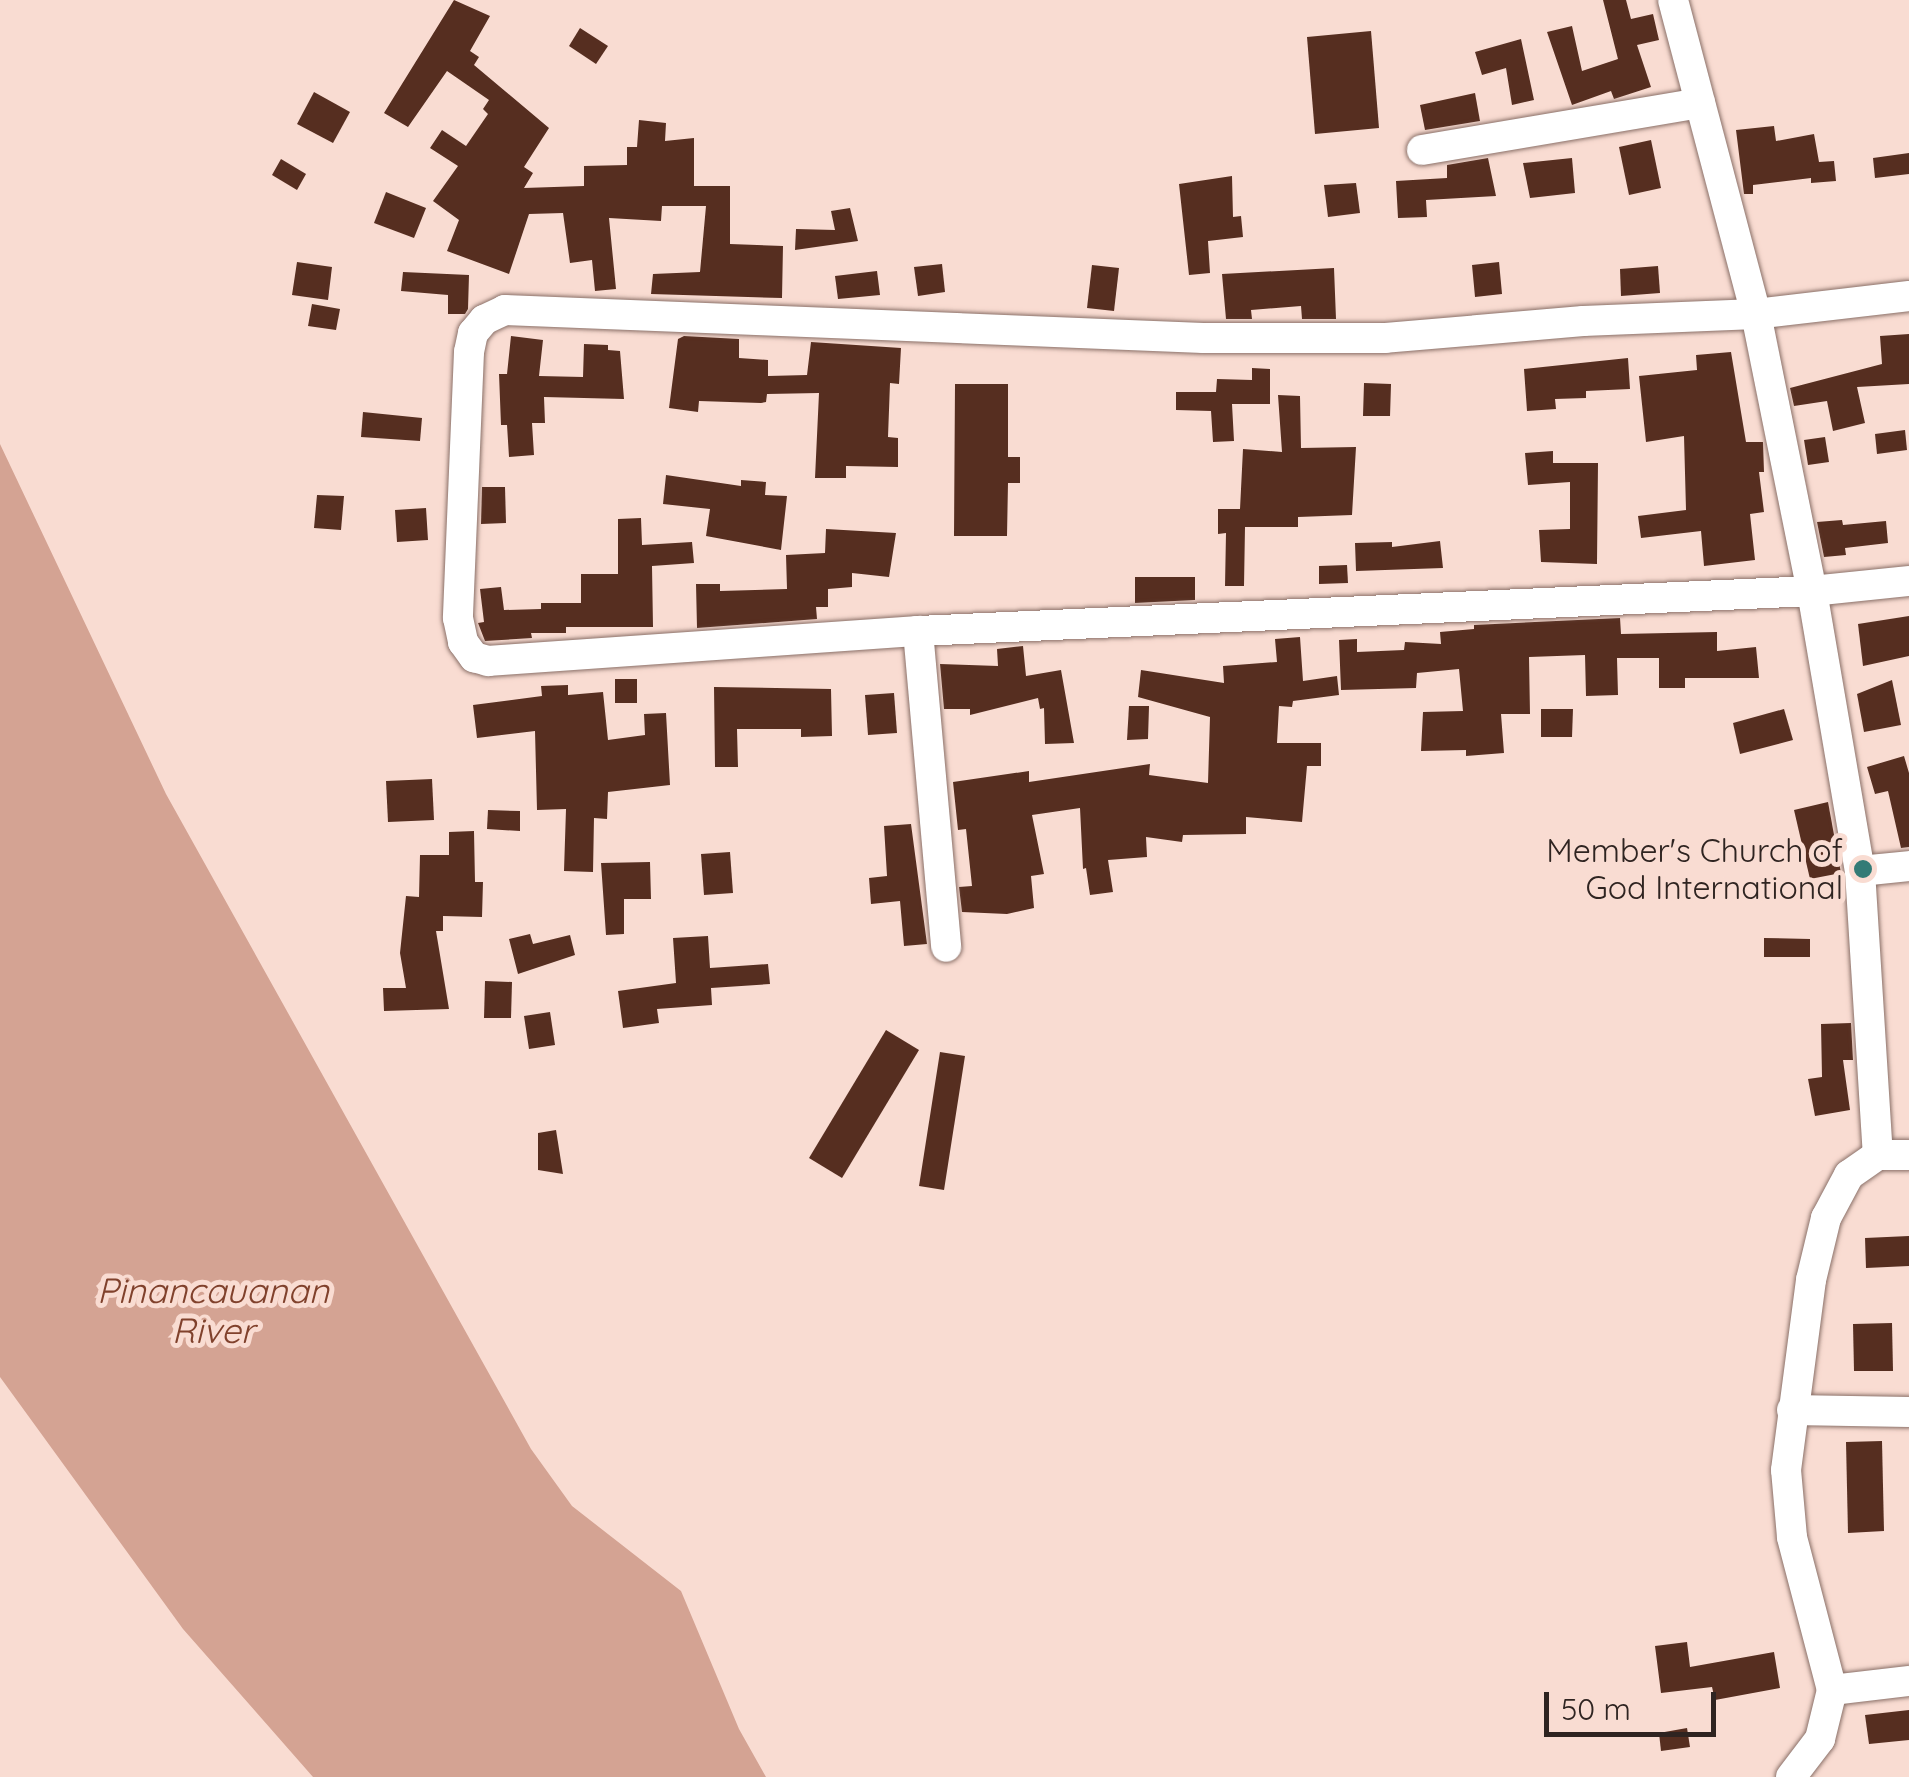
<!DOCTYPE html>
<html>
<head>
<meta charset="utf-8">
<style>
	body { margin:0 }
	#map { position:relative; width:1909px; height:1777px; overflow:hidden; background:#f9dcd2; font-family:Quicksand,sans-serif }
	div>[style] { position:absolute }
	.water>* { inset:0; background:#d4a393 }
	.building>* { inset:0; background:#562e20 }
	.roads { filter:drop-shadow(0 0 2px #8a7068) drop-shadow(0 0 2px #8a7068) }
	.minor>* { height:30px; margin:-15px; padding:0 15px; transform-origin:15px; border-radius:15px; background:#fff }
	.dots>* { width:28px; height:28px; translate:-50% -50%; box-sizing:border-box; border:5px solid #f9dcd2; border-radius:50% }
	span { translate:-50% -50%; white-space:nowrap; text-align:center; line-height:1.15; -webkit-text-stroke:10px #f9dcd2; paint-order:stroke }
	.poi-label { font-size:32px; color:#2f2421 }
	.right { translate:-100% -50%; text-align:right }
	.water-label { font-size:35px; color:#80412c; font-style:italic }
	.scale { position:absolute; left:1544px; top:1692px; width:172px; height:45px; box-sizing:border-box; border:5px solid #2f2421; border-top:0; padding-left:12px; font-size:30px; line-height:35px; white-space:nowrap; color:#2f2421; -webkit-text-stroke:8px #f9dcd2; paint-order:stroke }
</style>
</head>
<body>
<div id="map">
	<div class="water">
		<i style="clip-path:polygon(0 444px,166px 794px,531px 1449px,572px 1506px,681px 1591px,739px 1729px,766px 1777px,313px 1777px,183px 1629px,0 1377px)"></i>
	</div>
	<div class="building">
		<i style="clip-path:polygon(454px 0,490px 16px,470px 51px,479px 57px,474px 65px,549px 128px,524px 167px,533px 173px,524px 188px,584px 186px,584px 166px,627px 165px,627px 147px,637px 147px,639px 120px,666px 123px,665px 141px,694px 138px,694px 186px,730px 186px,730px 244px,783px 246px,782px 298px,651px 294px,653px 274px,700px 272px,706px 206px,662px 206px,661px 221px,609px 218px,616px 289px,595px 291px,592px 260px,570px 263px,563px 213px,529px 214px,509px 274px,447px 251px,459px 220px,433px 201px,458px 166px,430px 148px,442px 130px,466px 146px,488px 114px,483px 109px,489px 100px,447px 71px,408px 127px,384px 113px)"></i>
		<i style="clip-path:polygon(1603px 0,1626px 0,1631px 19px,1653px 14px,1659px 40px,1637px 45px,1651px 87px,1614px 99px,1611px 91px,1572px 105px,1547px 32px,1572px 26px,1582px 71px,1618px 59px)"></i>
		<i style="clip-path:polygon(580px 28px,608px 46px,596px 64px,569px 46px)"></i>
		<i style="clip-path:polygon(1371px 31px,1379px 128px,1315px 134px,1307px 37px)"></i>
		<i style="clip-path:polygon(1521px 39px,1534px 100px,1512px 105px,1506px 68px,1482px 75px,1475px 52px)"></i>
		<i style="clip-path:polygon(314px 92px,350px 112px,333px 143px,297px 124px)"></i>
		<i style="clip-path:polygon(1475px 93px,1480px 121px,1425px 130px,1420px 105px)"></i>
		<i style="clip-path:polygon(1774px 126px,1776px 141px,1814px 134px,1819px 162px,1834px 161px,1836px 181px,1811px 183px,1811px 178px,1753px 185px,1753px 194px,1744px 194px,1736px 130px)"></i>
		<i style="clip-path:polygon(1651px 140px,1661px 188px,1629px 195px,1619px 147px)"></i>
		<i style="clip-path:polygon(1909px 153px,1909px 174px,1875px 178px,1873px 158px)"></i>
		<i style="clip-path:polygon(1488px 158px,1496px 196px,1426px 200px,1427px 217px,1398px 218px,1396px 181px,1447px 178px,1447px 165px)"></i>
		<i style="clip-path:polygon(1572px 158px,1575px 193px,1530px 198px,1523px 163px)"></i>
		<i style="clip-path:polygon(281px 159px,306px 174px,297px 190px,272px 175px)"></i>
		<i style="clip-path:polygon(1232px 176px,1233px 217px,1241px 216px,1243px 237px,1208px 241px,1210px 273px,1189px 275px,1179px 184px)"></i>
		<i style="clip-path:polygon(1356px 183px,1360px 213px,1328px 217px,1324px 185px)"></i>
		<i style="clip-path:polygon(386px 192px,426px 208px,414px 238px,374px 223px)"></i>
		<i style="clip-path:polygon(850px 208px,858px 241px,795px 250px,796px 229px,835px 230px,831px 211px)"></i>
		<i style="clip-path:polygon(297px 262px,332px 267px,328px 300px,292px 295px)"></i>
		<i style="clip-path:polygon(1499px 262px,1502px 294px,1475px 297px,1472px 265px)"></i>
		<i style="clip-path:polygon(942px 264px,945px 292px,918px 296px,914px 267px)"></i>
		<i style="clip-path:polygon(1092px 265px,1119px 268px,1114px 311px,1087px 308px)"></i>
		<i style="clip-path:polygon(1658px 266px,1660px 293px,1621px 296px,1620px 269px)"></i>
		<i style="clip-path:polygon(1334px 268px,1336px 319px,1302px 319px,1301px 306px,1251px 310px,1252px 319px,1226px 319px,1222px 274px)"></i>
		<i style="clip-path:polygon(877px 271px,880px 295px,838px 299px,835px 276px)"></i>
		<i style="clip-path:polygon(403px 272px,469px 275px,468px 309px,465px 314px,448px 314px,448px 295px,401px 291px)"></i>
		<i style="clip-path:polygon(312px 304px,340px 309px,336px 330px,308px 326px)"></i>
		<i style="clip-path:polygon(1909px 334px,1909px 384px,1857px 387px,1865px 423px,1833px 431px,1827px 401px,1794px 406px,1790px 388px,1882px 364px,1880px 336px)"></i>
		<i style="clip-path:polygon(511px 336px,543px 340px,539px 376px,583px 377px,584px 344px,608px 345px,608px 350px,620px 351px,624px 399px,544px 397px,545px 423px,532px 423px,534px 455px,509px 457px,507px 425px,501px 425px,499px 374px,507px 374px)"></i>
		<i style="clip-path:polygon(684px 336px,739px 339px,739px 358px,768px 360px,768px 376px,807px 375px,811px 342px,901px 348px,899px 384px,890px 383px,888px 437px,898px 438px,898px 467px,846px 466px,846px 478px,815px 478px,819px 393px,767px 394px,766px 402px,761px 403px,699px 401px,698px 412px,669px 408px,678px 339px)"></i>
		<i style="clip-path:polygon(1731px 352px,1746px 442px,1763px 442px,1764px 472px,1759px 472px,1764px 512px,1750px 514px,1755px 560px,1704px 566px,1701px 531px,1641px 538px,1638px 516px,1686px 510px,1684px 436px,1646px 442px,1639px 376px,1697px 370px,1696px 355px)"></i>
		<i style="clip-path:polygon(1628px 358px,1630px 389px,1586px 391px,1586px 398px,1555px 399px,1556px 409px,1527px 411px,1524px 369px)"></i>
		<i style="clip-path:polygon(1252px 368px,1270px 369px,1270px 404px,1232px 404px,1234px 441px,1213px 442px,1211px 411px,1176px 410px,1176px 392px,1216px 392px,1217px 379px,1252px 380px)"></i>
		<i style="clip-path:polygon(1364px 383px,1391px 384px,1390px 416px,1363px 416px)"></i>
		<i style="clip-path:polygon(955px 384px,1008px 384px,1008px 457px,1020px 457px,1020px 483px,1008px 483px,1007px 536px,954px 536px)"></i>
		<i style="clip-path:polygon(1278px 395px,1300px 396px,1301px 448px,1356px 447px,1352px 515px,1298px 517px,1298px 527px,1245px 527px,1244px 586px,1225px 586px,1226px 533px,1218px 534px,1218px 509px,1240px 509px,1243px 449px,1282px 452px)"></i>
		<i style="clip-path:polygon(363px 412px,422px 418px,420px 441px,361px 437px)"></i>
		<i style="clip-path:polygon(1905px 430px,1907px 450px,1877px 454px,1875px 434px)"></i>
		<i style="clip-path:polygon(1825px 437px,1829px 462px,1808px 465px,1804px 440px)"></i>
		<i style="clip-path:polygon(1553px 451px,1553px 463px,1598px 463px,1597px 564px,1541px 562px,1539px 530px,1570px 529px,1570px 482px,1528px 485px,1525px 453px)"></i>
		<i style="clip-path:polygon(666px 475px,741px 486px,741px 480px,766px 482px,765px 495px,787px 496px,781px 550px,706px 536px,710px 509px,663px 504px)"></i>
		<i style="clip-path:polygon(482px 487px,505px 487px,506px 523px,481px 524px)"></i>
		<i style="clip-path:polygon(317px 495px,344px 496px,341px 530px,314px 528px)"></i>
		<i style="clip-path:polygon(426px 508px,428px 540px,397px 542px,395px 510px)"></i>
		<i style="clip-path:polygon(641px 518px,642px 545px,692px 542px,694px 563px,652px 566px,653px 627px,566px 627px,566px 633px,531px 633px,532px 638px,485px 641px,478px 623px,484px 622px,480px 589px,501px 587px,504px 610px,541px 609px,541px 603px,581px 603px,581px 574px,618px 574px,618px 519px)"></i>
		<i style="clip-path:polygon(1842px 520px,1843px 525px,1886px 521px,1888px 543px,1845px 548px,1846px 555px,1824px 557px,1817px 522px)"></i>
		<i style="clip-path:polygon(826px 529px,896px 533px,889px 577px,852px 573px,852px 587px,828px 589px,828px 607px,816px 607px,817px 619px,697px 628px,696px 584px,720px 584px,720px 591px,787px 589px,786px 555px,825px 553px)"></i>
		<i style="clip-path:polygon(1440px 541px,1443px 568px,1356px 571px,1355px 543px,1392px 542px,1392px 547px)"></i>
		<i style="clip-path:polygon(1347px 565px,1348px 583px,1319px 584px,1319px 566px)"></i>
		<i style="clip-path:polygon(1135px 577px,1195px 577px,1195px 600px,1135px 603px)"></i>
		<i style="clip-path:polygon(1909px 616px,1909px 656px,1863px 666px,1858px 624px)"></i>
		<i style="clip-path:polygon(1620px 618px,1621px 634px,1717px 632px,1717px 651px,1756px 647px,1759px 678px,1685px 678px,1685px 688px,1659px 688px,1659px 658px,1617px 658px,1618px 695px,1586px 696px,1585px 655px,1529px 657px,1530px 714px,1501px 714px,1504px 753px,1466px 756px,1466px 750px,1421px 751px,1423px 712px,1463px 711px,1459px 669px,1417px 673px,1416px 688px,1341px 690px,1339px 640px,1357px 639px,1357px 652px,1404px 650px,1405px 642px,1441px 644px,1440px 632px,1474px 629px,1474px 625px)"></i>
		<i style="clip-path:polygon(1300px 637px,1303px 681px,1337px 676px,1339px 695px,1293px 701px,1292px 707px,1279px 706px,1277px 743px,1321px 743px,1321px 766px,1307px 766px,1302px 822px,1246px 817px,1246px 834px,1183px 835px,1182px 842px,1146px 837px,1147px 857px,1108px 860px,1113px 892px,1090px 895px,1086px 868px,1083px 869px,1080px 808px,1032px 815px,1044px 874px,1031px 876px,1034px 908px,1007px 914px,962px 912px,959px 887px,972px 886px,966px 829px,958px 830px,953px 782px,1029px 771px,1029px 782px,1150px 764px,1149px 775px,1208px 783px,1210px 717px,1138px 697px,1141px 670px,1224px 683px,1223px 666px,1277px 662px,1275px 639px)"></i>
		<i style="clip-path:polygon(1023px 646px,1026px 676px,1061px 670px,1074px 743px,1045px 744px,1044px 708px,1040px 709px,1038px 698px,970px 715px,970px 709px,944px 709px,940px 664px,998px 666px,997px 649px)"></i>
		<i style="clip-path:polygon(615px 679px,637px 679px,637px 703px,615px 703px)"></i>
		<i style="clip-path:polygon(1892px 680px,1901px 725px,1864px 732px,1857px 694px)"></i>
		<i style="clip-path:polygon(568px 685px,568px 695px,603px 692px,608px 740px,645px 735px,644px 714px,666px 713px,670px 785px,608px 792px,607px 819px,594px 818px,593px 872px,564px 871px,566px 809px,537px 810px,535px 731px,477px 738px,473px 705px,542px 696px,541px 686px)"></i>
		<i style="clip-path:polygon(714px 687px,831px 689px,832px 736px,801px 737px,801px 729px,737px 729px,738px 767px,715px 767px)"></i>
		<i style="clip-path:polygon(894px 693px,897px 733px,868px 735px,865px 695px)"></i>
		<i style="clip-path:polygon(1129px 706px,1149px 706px,1148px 739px,1127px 740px)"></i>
		<i style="clip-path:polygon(1541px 709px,1573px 709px,1572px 737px,1541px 737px)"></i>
		<i style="clip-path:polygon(1784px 709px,1793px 740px,1740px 754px,1733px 723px)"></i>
		<i style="clip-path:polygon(1904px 756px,1909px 773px,1909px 847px,1901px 848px,1888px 791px,1875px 794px,1867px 767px)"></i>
		<i style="clip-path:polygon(432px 779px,434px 820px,388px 822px,386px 781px)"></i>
		<i style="clip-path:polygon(1828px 802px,1841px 873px,1810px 879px,1794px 810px)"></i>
		<i style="clip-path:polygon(488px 810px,520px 811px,520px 831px,487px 829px)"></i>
		<i style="clip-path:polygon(911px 824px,927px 944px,904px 946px,900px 901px,871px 904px,869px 878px,887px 876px,884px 826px)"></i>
		<i style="clip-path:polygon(474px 831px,475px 882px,483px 882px,482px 917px,443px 916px,443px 931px,436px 931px,449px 1009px,384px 1011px,383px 988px,406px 988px,400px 953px,406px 896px,419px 897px,420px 855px,449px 855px,449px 832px)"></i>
		<i style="clip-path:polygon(730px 852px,733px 893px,704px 895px,701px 854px)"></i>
		<i style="clip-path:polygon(650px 862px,651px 899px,624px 899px,624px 934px,606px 935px,601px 863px)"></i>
		<i style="clip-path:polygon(530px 934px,533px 944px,570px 935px,575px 955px,518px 974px,509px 939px)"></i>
		<i style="clip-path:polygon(708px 936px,710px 968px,768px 964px,770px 984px,711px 988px,712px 1005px,657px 1009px,659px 1023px,623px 1028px,618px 991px,676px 983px,673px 938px)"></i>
		<i style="clip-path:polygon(1764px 938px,1810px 939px,1810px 957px,1764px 957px)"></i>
		<i style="clip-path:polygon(485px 981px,512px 982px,511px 1018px,484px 1018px)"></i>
		<i style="clip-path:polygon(550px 1012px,555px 1045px,529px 1049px,524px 1016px)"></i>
		<i style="clip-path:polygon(1851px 1023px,1853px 1060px,1843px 1060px,1850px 1110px,1815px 1116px,1808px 1079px,1822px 1077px,1821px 1024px)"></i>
		<i style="clip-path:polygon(886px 1030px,919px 1050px,842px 1178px,809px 1158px)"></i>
		<i style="clip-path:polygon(940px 1052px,965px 1056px,944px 1190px,919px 1186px)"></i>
		<i style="clip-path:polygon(556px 1130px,563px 1174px,538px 1170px,538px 1133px)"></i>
		<i style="clip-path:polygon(1909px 1236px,1909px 1266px,1866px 1268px,1865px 1238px)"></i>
		<i style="clip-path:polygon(1892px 1323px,1893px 1371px,1854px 1371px,1853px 1324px)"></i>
		<i style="clip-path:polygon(1882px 1441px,1884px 1531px,1848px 1533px,1846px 1442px)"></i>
		<i style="clip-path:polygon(1687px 1642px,1690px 1667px,1774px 1652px,1780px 1688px,1715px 1700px,1712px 1687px,1661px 1693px,1655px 1646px)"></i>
		<i style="clip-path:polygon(1909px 1710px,1909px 1740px,1869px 1744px,1865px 1715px)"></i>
		<i style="clip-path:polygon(1687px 1728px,1690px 1747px,1661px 1751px,1659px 1733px)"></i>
	</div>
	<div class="roads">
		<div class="minor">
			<i style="left:1673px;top:0;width:325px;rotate:75.2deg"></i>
			<i style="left:1756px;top:314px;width:283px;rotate:78.6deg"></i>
			<i style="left:1812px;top:591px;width:284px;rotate:80.3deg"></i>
			<i style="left:1860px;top:871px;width:285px;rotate:86.4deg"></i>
			<i style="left:1422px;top:150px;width:282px;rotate:-9.6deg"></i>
			<i style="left:1909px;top:296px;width:154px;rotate:173.3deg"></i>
			<i style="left:1756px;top:314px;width:173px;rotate:177.7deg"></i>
			<i style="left:1583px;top:321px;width:198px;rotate:175.1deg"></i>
			<i style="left:1386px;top:338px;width:183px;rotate:180deg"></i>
			<i style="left:1203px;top:338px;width:699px;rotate:-177.7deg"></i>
			<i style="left:505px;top:310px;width:23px;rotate:155deg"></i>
			<i style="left:484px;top:320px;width:17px;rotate:130deg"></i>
			<i style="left:473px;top:333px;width:19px;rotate:102deg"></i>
			<i style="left:469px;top:352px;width:266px;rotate:92.4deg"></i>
			<i style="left:458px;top:618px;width:25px;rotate:78deg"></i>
			<i style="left:463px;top:642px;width:19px;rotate:54deg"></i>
			<i style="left:474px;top:657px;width:15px;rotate:16deg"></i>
			<i style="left:488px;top:661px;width:431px;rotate:-4deg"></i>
			<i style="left:918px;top:631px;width:895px;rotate:-2.56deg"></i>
			<i style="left:1812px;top:591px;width:98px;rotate:-5.9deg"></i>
			<i style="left:918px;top:631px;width:317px;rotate:84.9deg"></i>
			<i style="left:1860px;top:871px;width:49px;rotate:-5.8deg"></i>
			<i style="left:1792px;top:1410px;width:117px;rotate:1deg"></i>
			<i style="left:1832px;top:1690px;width:78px;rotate:-6.7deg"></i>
			<i style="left:1791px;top:1777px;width:48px;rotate:-52.7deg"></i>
			<i style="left:1820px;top:1739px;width:50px;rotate:-76.2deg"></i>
			<i style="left:1832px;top:1690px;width:158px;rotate:-104.7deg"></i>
			<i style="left:1792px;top:1537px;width:67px;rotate:-95.1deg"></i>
			<i style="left:1786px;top:1470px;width:192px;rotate:-82.5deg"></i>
			<i style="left:1811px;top:1280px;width:64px;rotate:-76.4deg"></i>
			<i style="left:1826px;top:1218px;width:49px;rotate:-61.9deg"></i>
			<i style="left:1849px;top:1175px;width:35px;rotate:-35deg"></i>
			<i style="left:1878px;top:1155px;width:31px"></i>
		</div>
	</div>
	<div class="dots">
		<i style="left:1863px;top:869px;background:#337b76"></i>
	</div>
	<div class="poi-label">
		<span class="right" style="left:1843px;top:869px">Member's Church of<br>God International</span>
	</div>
	<div class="water-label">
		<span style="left:213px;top:1310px">Pinancauanan<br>River</span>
	</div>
	<div class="scale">50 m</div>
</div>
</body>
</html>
